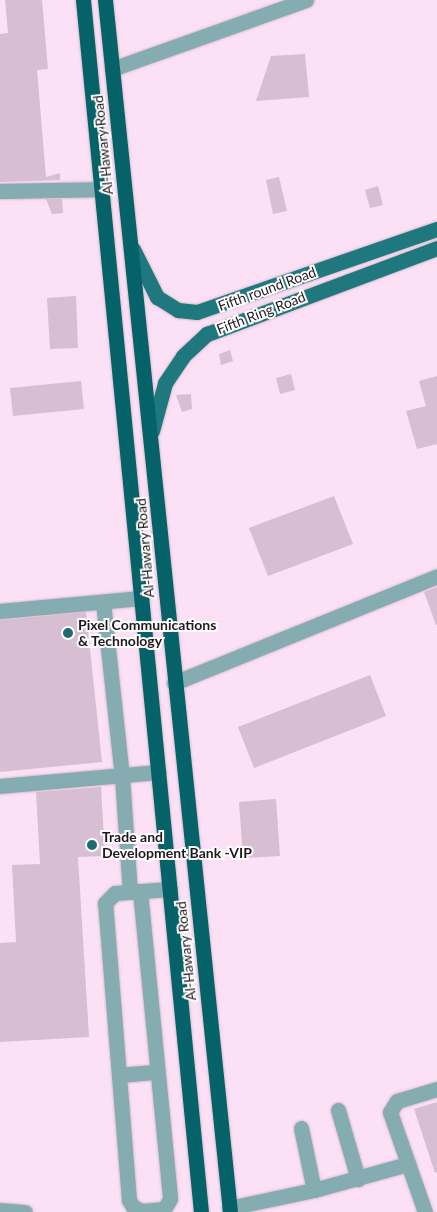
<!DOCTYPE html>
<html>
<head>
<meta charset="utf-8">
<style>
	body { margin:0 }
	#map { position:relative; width:437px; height:1212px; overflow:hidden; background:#fce0f5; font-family:Lato,sans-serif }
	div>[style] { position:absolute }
	.building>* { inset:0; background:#d8bed2 }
	.roads { filter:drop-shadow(0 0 1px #d5bcce) drop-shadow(0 0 1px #d5bcce) }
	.minor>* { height:15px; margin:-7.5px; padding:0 7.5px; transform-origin:7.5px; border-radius:7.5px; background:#85acb0 }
	.major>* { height:15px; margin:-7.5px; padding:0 7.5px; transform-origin:7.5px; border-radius:7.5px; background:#20787f }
	.highway>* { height:15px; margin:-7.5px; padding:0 7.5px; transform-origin:7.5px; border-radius:7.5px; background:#066269 }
	.dots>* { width:14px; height:14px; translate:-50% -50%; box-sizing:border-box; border:2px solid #fff; border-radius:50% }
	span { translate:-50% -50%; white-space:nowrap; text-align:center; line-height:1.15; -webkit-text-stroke:4px #fff; paint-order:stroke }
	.street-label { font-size:14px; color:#21181f }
	.poi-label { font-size:14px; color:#21181f; font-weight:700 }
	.left { translate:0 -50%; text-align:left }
</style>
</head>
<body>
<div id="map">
	<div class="building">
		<i style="clip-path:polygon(5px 0,42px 0,48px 69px,37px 70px,46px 177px,60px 173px,60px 180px,0 182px,0 34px,8px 33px)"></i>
		<i style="clip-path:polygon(305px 54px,309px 97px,256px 101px,271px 56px)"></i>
		<i style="clip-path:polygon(279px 177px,287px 211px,273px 214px,266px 180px)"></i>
		<i style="clip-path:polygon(378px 186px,383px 205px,370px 208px,365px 190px)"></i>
		<i style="clip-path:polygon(46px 199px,62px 199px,63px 213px,52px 214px)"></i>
		<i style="clip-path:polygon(76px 296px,78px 348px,50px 349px,47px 298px)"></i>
		<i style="clip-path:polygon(230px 350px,233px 361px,221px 365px,219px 354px)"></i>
		<i style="clip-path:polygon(291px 374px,295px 390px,280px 394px,276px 378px)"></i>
		<i style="clip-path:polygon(437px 376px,437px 444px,417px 449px,406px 411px,426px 406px,419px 381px)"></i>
		<i style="clip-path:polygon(81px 381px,84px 409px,13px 416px,10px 388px)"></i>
		<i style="clip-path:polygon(191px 394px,192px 409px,182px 412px,176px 395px)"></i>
		<i style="clip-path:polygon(334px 496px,353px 544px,268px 576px,249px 528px)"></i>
		<i style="clip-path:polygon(437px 587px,437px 625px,436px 625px,424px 592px)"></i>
		<i style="clip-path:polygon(86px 612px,102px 762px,0 772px,0 620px)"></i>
		<i style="clip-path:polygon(370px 675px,386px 716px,254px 768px,238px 727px)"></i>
		<i style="clip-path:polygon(101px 787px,105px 856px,78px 857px,89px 1037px,0 1042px,0 943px,16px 942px,12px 865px,40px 864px,36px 792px)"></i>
		<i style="clip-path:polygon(276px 799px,280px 856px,243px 858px,239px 802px)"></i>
		<i style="clip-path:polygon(437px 1102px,437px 1172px,435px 1173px,414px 1109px)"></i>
	</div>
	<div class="roads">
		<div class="minor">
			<i style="left:112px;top:69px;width:206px;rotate:-19.6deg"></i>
			<i style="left:0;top:191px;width:102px;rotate:-1.1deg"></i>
			<i style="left:103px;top:602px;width:175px;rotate:83.8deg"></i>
			<i style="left:122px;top:776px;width:116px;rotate:86.1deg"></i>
			<i style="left:0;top:611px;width:142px;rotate:-5.3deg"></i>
			<i style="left:174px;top:683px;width:284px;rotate:-22.1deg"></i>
			<i style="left:0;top:786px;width:159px;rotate:-5.1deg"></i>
			<i style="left:140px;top:891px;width:309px;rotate:84.4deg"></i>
			<i style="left:170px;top:1199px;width:12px;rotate:121deg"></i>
			<i style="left:164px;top:1209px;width:22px;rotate:175deg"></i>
			<i style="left:142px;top:1211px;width:10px;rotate:-156deg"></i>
			<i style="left:133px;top:1207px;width:8px;rotate:-120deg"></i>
			<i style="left:129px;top:1200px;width:298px;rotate:-94.6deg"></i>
			<i style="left:105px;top:903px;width:14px;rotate:-45deg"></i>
			<i style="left:115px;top:893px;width:55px;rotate:-4.2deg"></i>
			<i style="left:119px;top:1075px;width:38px;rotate:-5deg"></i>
			<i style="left:338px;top:1110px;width:72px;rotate:73.8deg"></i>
			<i style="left:301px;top:1128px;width:63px;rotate:78.2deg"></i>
			<i style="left:229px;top:1208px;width:87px;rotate:-12deg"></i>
			<i style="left:314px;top:1190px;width:98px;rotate:-15.5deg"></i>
			<i style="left:0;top:1210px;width:25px;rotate:5deg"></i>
			<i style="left:425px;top:1212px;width:106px;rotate:-109.3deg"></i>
			<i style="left:390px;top:1112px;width:13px;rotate:-58deg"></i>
			<i style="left:397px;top:1101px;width:42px;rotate:-16.7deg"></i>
		</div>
		<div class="major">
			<i style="left:133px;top:249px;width:54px;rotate:63.4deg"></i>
			<i style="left:157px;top:297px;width:25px;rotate:32deg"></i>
			<i style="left:178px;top:310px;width:19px;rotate:6deg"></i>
			<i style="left:197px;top:312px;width:254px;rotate:-19.1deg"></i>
			<i style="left:152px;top:431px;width:50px;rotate:-74.8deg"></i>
			<i style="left:165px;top:383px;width:32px;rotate:-56deg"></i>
			<i style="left:183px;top:356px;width:33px;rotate:-43deg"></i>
			<i style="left:207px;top:334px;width:246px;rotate:-20.5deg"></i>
		</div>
		<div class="highway">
			<i style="left:83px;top:0;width:1218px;rotate:84.44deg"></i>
			<i style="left:105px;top:0;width:1218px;rotate:84.11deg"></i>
		</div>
	</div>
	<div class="dots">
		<i style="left:68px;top:633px;background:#1e6a70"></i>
		<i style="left:92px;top:845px;background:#1e6a70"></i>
	</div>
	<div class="street-label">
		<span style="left:103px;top:145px;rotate:-96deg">Al-Hawary Road</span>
		<span style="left:267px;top:289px;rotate:-20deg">Fifth round Road</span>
		<span style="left:261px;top:313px;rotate:-21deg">Fifth Ring Road</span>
		<span style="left:145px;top:548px;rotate:-95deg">Al-Hawary Road</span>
		<span style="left:186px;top:951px;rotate:-96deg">Al-Hawary Road</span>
	</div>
	<div class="poi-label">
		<span class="left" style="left:78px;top:633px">Pixel Communications<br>&amp; Technology</span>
		<span class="left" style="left:102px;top:845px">Trade and<br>Development Bank -VIP</span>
	</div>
</div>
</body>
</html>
